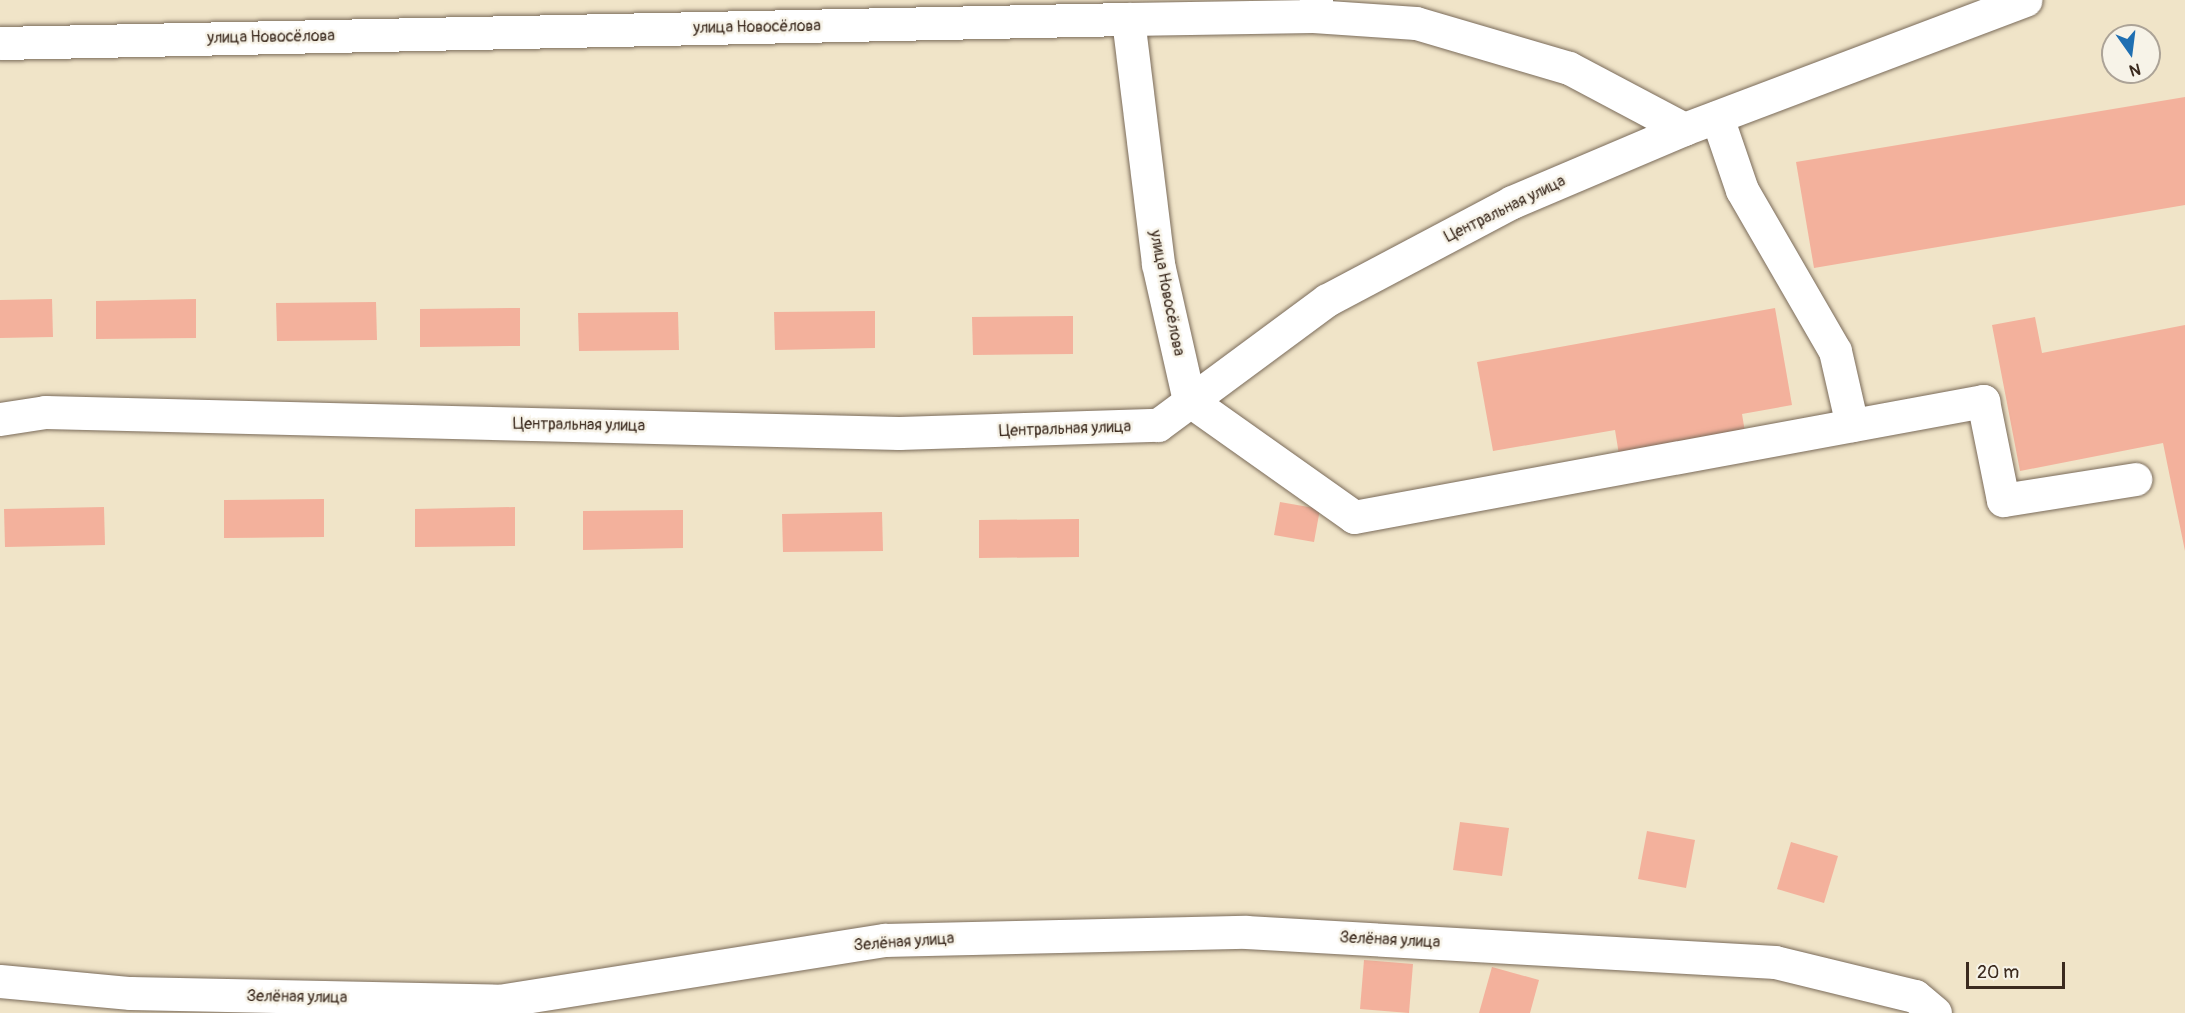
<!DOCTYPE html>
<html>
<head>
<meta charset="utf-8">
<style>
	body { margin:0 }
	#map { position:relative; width:2185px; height:1013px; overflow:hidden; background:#f0e4c8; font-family:Pangolin,sans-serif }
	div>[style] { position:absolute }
	.building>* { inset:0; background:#f3b19c }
	.roads { filter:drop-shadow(0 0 2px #7a6b5a) drop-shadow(0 0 2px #7a6b5a) }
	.minor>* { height:33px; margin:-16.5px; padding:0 16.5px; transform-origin:16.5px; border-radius:16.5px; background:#fff }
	span { translate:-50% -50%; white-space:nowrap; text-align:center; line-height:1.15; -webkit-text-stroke:5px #f7f3e8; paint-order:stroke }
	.street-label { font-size:16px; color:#3b2a1e }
	.north { position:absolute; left:2101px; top:24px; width:60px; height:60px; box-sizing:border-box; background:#f7f3e8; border:2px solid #aca397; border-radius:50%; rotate:166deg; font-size:16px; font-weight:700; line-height:24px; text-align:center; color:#3b2a1e }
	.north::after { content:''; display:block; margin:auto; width:21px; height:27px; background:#1f6fb2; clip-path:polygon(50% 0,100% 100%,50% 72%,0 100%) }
	.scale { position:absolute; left:1966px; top:962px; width:99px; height:27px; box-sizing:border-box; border:3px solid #3b2a1e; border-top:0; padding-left:8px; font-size:18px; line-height:21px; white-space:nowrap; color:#3b2a1e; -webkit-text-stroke:4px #f7f3e8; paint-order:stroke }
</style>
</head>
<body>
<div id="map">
	<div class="building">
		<i style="clip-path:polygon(2185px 97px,2185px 205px,1814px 268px,1796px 162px)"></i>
		<i style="clip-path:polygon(52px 299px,53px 337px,0 338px,0 300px)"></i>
		<i style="clip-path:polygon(196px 299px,196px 338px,96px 339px,96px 301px)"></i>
		<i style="clip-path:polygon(376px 302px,377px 340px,277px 341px,276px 303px)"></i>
		<i style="clip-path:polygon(520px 308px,520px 346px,420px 347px,420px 309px)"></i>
		<i style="clip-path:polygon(1775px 308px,1792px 405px,1742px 414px,1747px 444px,1621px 467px,1615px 430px,1493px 451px,1477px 362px)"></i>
		<i style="clip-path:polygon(875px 311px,875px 348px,775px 350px,774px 312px)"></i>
		<i style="clip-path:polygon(678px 312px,679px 350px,579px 351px,578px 313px)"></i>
		<i style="clip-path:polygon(1073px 316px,1073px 354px,973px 355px,972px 317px)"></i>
		<i style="clip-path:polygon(2035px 317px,2042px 353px,2185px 325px,2185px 551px,2163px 443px,2020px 471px,1992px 325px)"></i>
		<i style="clip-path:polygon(324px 499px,324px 537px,224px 538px,224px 500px)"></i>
		<i style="clip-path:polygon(1280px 502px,1320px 509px,1314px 542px,1274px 535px)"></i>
		<i style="clip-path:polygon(104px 507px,105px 545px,5px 547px,4px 509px)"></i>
		<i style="clip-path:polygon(515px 507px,515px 546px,415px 547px,415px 509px)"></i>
		<i style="clip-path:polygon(683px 510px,683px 548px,583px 550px,583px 511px)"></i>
		<i style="clip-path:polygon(882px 512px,883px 551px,783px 552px,782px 514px)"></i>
		<i style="clip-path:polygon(1079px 519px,1079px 557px,979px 558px,979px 520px)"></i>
		<i style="clip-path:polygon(1460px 822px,1509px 828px,1502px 876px,1453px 870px)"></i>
		<i style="clip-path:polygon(1647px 831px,1695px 840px,1686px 888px,1638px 879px)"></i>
		<i style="clip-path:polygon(1791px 842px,1838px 856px,1824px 903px,1777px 889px)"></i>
		<i style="clip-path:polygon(1364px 960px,1413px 964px,1409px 1013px,1360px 1009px)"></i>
		<i style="clip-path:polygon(1492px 967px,1539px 980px,1530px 1013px,1479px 1013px)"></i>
	</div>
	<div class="roads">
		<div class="minor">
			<i style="left:1313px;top:16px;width:103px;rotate:3.9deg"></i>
			<i style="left:1416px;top:23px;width:159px;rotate:16.4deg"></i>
			<i style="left:1569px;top:68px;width:130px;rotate:27.9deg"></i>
			<i style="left:1128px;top:19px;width:185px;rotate:-0.9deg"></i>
			<i style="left:1313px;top:16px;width:16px;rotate:-79deg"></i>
			<i style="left:0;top:43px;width:1128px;rotate:-1.22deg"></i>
			<i style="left:1128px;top:19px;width:247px;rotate:83deg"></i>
			<i style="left:1158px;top:264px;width:139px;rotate:77.2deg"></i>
			<i style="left:1189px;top:400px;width:202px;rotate:35.3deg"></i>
			<i style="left:1354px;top:517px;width:640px;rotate:-10.45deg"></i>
			<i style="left:1983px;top:401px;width:101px;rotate:78.6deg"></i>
			<i style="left:2003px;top:500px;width:134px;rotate:-9deg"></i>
			<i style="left:1717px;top:117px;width:77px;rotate:71.1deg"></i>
			<i style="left:1742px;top:190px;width:186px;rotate:60deg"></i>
			<i style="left:1835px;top:351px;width:76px;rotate:77.1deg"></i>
			<i style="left:0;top:419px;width:46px;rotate:-8.8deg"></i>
			<i style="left:45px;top:412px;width:854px;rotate:1.41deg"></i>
			<i style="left:899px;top:433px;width:259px;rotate:-1.8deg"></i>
			<i style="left:1158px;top:425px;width:210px;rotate:-36.5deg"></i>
			<i style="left:1327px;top:300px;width:209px;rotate:-27.9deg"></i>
			<i style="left:1512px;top:202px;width:187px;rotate:-23deg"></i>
			<i style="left:1684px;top:129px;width:365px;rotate:-20.7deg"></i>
			<i style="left:0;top:981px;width:131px;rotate:5.3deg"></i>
			<i style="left:130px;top:993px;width:369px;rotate:1.2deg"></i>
			<i style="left:499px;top:1001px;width:390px;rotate:-9deg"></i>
			<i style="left:884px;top:940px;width:362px;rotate:-1.3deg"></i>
			<i style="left:1246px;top:932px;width:530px;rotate:3.25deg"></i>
			<i style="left:1775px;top:962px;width:144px;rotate:13.7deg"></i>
			<i style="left:1915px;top:996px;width:26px;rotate:40deg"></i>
		</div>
	</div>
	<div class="street-label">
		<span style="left:757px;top:27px;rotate:-1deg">улица Новосёлова</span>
		<span style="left:271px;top:37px;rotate:-1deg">улица Новосёлова</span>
		<span style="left:1505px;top:209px;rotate:-26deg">Центральная улица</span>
		<span style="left:1167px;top:293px;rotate:79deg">улица Новосёлова</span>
		<span style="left:579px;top:425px;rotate:1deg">Центральная улица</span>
		<span style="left:1065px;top:429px;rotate:-2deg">Центральная улица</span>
		<span style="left:1390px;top:940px;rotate:3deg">Зелёная улица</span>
		<span style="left:904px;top:942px;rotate:-4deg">Зелёная улица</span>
		<span style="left:297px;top:997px;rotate:1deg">Зелёная улица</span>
	</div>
	<div class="north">N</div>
	<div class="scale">20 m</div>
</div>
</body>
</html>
